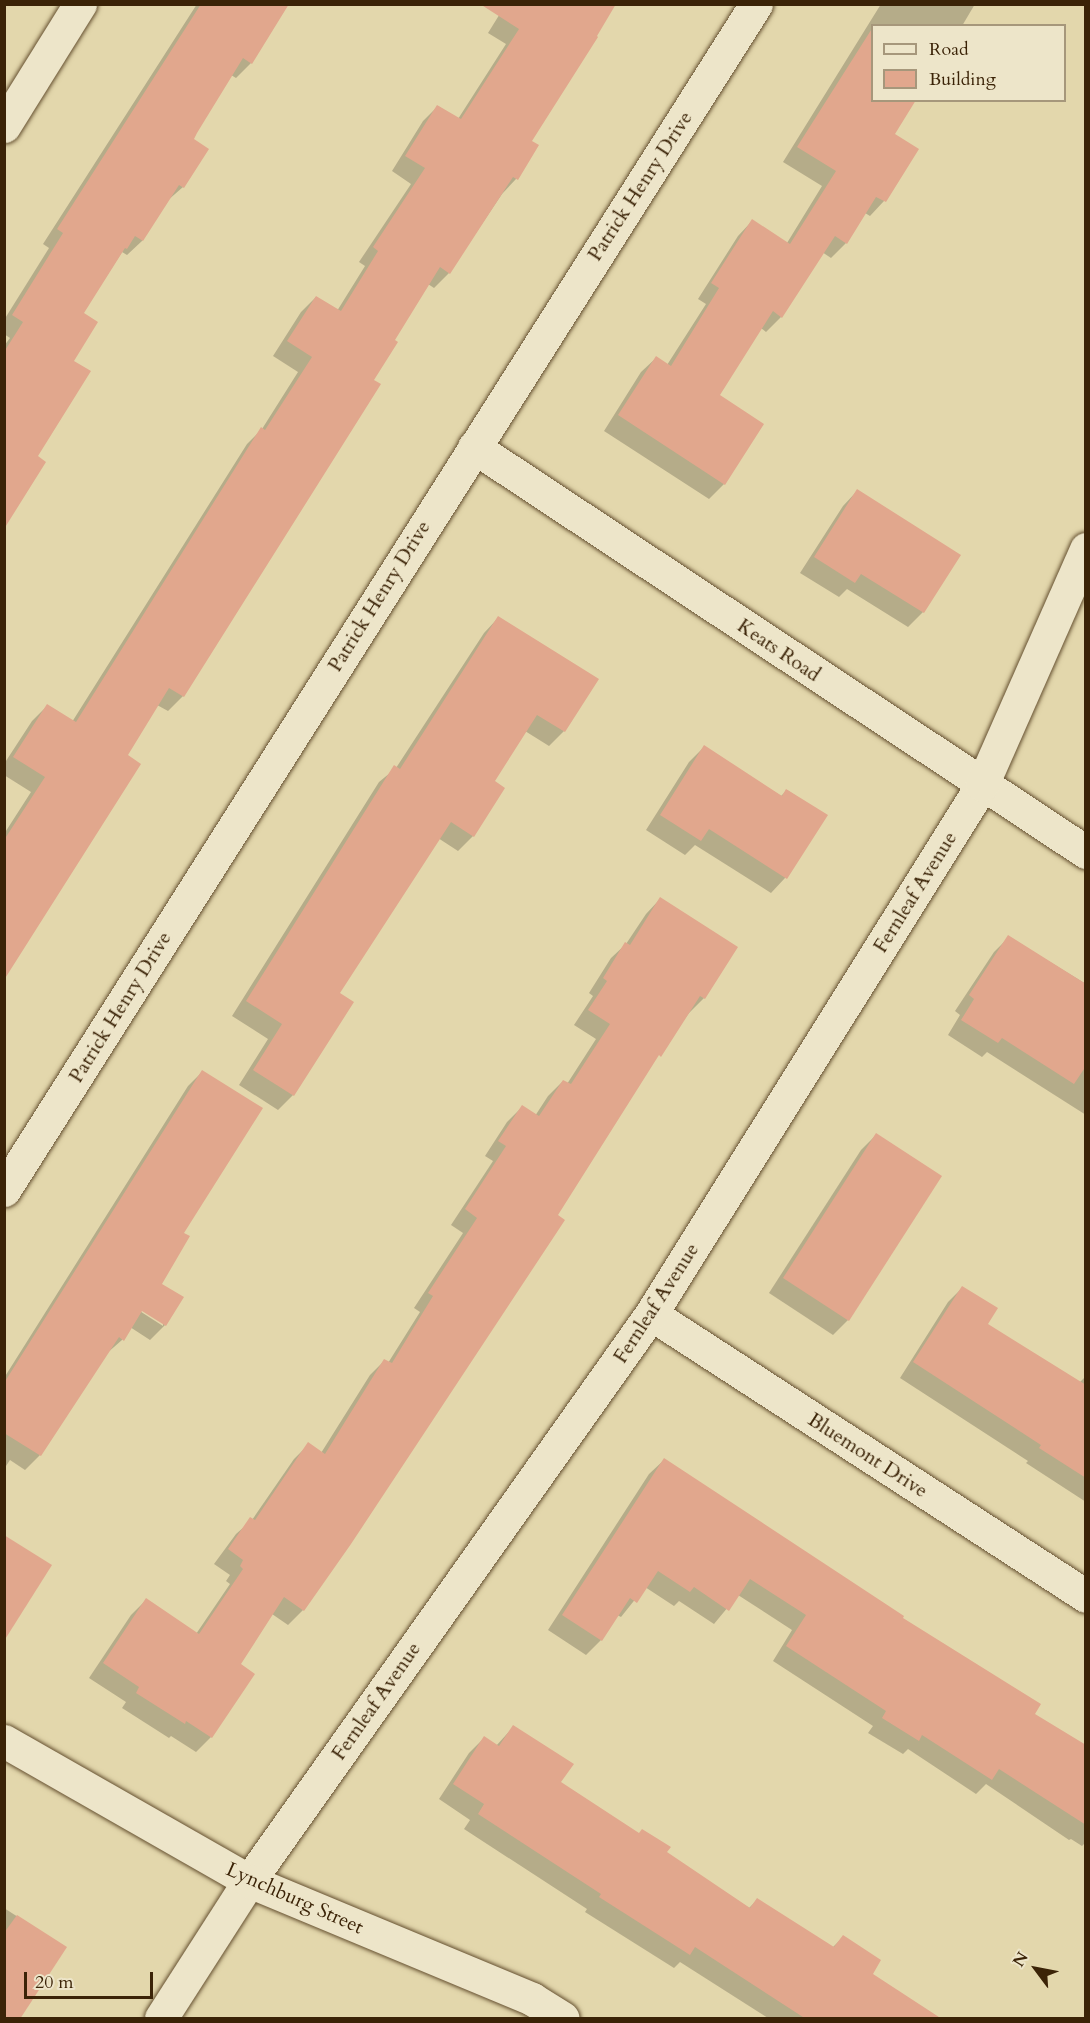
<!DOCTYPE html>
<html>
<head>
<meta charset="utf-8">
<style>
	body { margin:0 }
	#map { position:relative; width:1090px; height:2023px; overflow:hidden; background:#e3d7ac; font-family:Cardo,serif }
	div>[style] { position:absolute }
	.shadow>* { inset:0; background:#0003 }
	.building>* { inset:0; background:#e1a78d }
	.roads { filter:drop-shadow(0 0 2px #655030) drop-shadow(0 0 2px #655030) }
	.street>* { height:33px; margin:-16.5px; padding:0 16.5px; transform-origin:16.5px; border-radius:16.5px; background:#ede5c9 }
	.secondary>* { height:33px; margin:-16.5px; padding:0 16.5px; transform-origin:16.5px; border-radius:16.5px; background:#ede5c9 }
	span { translate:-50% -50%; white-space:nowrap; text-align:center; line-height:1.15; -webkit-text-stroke:5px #ede5c9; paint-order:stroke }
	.street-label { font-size:20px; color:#3b2307 }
	.frame { position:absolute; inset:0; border:6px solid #3b2307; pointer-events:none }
	.legend { position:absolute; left:871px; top:24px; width:195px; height:78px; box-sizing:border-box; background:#ede5c9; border:2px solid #a6977b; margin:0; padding:8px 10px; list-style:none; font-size:18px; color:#3b2307 }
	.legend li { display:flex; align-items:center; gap:12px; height:30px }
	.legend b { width:30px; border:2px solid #a6977b }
	.north { position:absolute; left:1006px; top:1939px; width:60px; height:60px; -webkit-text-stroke:4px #ede5c9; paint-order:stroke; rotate:302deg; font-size:16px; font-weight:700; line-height:24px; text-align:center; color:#3b2307 }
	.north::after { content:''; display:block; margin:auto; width:21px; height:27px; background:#3b2307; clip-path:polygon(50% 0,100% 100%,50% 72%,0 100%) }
	.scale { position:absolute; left:24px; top:1972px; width:129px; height:27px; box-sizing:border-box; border:3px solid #3b2307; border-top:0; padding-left:8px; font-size:18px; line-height:21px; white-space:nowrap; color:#3b2307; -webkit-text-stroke:4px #ede5c9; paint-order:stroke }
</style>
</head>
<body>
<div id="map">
	<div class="shadow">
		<i style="clip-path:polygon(197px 4px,286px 4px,251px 63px,236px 78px,231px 75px,192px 140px,207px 149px,183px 187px,167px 201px,142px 241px,127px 255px,122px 252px,82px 314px,72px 361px,36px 457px,4px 521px,4px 346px,10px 338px,4px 334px,4px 320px,49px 248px,43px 244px)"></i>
		<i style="clip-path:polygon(506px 4px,614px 4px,530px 141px,516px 179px,502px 194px,449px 273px,434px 288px,428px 284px,392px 340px,372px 381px,378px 385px,183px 696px,168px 711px,157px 705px,125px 756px,4px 978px,4px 834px,31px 792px,4px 775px,4px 764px,32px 721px,47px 706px,72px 722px,247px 444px,262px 429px,298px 372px,273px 356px,301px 312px,316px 297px,337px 311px,365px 266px,359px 262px,411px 184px,392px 171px,423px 121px,438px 106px,458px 119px,506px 44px,488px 33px)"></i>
		<i style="clip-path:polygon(881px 4px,975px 4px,962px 26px,872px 26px,872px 100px,893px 135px,917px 149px,884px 201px,870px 216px,865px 213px,846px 243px,831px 258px,822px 252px,781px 317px,766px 332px,761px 328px,718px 396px,724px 484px,709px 499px,604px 431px,641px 372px,656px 358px,667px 365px,706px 304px,698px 299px,738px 236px,752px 221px,787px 243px,822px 186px,783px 162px)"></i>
		<i style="clip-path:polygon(857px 491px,923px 612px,908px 627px,847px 589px,839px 597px,800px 573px,843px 506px)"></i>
		<i style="clip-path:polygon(498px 618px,597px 680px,564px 731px,549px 746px,525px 731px,493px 782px,473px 836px,458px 851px,438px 838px,338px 993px,293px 1095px,278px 1110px,239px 1085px,268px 1039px,232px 1016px,379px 782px,396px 768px,484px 633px)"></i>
		<i style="clip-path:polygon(704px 747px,781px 796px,787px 790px,826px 816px,785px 878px,771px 893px,695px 845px,685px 855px,646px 830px,689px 762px)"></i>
		<i style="clip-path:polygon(660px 899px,736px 947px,704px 998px,689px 1013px,651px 1065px,350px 1543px,303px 1610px,288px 1625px,272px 1614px,239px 1665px,211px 1737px,196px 1752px,171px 1736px,169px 1738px,122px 1708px,126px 1702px,89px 1678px,131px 1615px,146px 1600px,196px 1634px,230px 1584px,226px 1581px,230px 1575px,214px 1564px,236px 1534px,252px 1520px,294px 1459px,309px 1444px,321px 1453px,370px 1375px,384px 1361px,388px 1363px,420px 1312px,414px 1308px,463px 1233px,451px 1225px,493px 1161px,485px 1156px,507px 1122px,522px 1107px,535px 1116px,548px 1096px,563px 1081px,567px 1084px,596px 1039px,574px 1025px,593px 996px,589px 993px,611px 958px,626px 944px,646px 914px)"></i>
		<i style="clip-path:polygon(1009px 937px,1086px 984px,1086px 1115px,987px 1052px,982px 1057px,948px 1035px,960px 1015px,955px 1011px,994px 952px)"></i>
		<i style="clip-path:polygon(evenodd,202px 1072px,182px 1233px,160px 1285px,165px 1325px,150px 1340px,130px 1327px,122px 1340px,106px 1354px,40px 1455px,25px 1470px,10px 1460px,4px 1469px,4px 1378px,188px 1086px,202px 1072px,136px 1306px,163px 1322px,163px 1326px,135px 1308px,136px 1306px)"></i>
		<i style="clip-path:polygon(876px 1135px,848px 1320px,833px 1335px,769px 1293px,861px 1150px)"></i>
		<i style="clip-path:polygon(962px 1288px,986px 1324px,1079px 1383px,1086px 1376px,1086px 1502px,1026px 1463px,1028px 1461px,900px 1378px,948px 1302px)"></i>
		<i style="clip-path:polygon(664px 1460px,901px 1618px,1032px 1714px,1086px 1747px,1086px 1842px,1082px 1846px,1071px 1839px,1069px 1840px,986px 1784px,976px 1794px,908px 1749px,903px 1754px,868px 1733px,873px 1726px,773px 1661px,792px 1630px,738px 1595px,714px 1624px,679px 1601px,674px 1606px,645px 1587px,621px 1617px,617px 1615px,601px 1640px,586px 1655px,548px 1630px,649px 1474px)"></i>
		<i style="clip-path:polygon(514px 1726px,559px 1782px,749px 1908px,757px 1900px,832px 1948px,843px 1937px,871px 1974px,939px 2018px,768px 2018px,680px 1962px,674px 1968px,585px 1912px,587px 1909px,464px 1829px,470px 1820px,439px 1799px,469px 1753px,484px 1738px,496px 1746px)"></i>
		<i style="clip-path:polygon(4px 1908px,65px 1947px,4px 2018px)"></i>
	</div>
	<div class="building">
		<i style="clip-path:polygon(201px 4px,289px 4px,252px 64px,243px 58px,197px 133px,194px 139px,209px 149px,184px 188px,179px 185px,143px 241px,135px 236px,127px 249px,125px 248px,84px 313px,98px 322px,74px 361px,91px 371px,38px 456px,46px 462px,4px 529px,4px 352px,23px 322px,12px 315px,63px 233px,57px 229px)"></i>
		<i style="clip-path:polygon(480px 4px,616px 4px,597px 36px,598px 37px,532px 141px,539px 145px,518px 180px,513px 177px,450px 274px,440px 267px,395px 340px,398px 342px,374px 380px,381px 384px,184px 697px,169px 688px,128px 755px,141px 764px,4px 980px,4px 840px,45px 777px,13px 757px,47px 704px,76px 722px,261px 427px,265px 430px,312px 357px,287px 341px,316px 296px,341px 311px,378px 251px,373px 247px,425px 168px,405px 156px,437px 105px,461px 119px,519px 29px)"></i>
		<i style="clip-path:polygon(873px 27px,873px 100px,916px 100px,895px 134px,919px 149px,886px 202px,876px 197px,847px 244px,835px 236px,782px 318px,773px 311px,720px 395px,764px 424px,725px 485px,618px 415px,656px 356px,671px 366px,719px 288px,711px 283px,752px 219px,790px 244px,836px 171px,797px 147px)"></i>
		<i style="clip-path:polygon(857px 489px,961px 555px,924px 613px,861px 574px,855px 583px,814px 557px)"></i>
		<i style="clip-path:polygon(498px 616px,599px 679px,565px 732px,537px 715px,495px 781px,505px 788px,474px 837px,451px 822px,340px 993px,354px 1002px,294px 1096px,253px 1070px,282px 1024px,246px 1001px,394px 765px,400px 769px)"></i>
		<i style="clip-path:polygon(704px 745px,782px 796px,786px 789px,828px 815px,787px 879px,709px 829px,701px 841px,660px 815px)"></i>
		<i style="clip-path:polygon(660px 897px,738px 947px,705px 999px,700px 996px,661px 1057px,659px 1055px,558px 1215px,565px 1220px,351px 1544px,304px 1611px,284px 1597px,241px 1664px,255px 1674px,212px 1738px,186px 1721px,185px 1724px,136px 1693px,139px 1687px,103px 1663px,146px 1598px,199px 1634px,243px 1569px,240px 1566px,243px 1560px,228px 1549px,250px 1517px,255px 1520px,308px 1442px,325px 1454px,384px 1359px,392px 1363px,433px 1296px,428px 1293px,477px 1218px,465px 1209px,506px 1146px,498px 1141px,522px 1105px,539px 1116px,563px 1080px,571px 1084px,610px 1024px,588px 1010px,607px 981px,603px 978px,625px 942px,630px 945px)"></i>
		<i style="clip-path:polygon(1008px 935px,1086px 984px,1086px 1066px,1074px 1084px,1002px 1038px,998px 1043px,961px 1020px,974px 999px,969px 995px)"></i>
		<i style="clip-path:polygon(202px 1070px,263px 1108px,184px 1233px,190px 1236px,162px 1284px,184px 1297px,166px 1326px,142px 1311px,124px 1341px,119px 1337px,41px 1456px,4px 1433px,4px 1383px)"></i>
		<i style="clip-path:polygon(876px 1133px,942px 1176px,849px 1321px,783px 1278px)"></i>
		<i style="clip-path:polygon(962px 1286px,998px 1308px,988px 1324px,1086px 1385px,1086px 1478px,1039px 1448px,1041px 1445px,913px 1362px)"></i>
		<i style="clip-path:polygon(664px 1458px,904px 1616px,903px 1618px,1041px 1704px,1035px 1714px,1086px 1745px,1086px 1825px,999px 1769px,992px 1780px,922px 1735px,919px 1741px,882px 1718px,886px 1711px,786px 1646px,806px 1615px,750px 1579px,729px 1611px,694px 1587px,690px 1592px,658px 1571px,637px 1603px,630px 1598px,602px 1641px,562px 1615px)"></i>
		<i style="clip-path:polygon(4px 1535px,52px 1565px,4px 1641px)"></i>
		<i style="clip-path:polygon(513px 1725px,574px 1764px,561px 1782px,639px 1833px,642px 1829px,671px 1847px,667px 1852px,750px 1908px,757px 1898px,834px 1947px,843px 1935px,881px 1960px,873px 1974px,942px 2019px,806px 2019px,695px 1947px,690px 1955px,599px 1897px,601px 1894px,478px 1814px,484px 1804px,453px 1784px,484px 1736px,499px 1746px)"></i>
		<i style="clip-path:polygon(17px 1915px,67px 1947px,20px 2019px,4px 2019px,4px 1933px)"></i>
	</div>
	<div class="roads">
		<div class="street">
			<i style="left:4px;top:126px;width:144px;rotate:-58.1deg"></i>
			<i style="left:474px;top:447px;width:734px;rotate:33.5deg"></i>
			<i style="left:4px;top:1190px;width:1404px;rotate:-57.62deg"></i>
			<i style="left:651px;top:1314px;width:518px;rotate:32.95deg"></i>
			<i style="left:161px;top:2018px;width:163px;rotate:-57.3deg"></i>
			<i style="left:249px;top:1881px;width:695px;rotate:-54.66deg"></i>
			<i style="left:651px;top:1314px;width:624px;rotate:-57.97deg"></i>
			<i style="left:982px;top:785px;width:258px;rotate:-66.2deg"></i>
		</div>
		<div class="secondary">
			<i style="left:4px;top:1741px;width:282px;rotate:29.7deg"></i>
			<i style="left:249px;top:1881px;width:307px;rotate:22.6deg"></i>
			<i style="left:532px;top:1999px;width:36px;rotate:32deg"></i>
		</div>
	</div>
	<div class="street-label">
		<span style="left:640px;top:186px;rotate:-57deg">Patrick Henry Drive</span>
		<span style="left:379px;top:596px;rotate:-58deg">Patrick Henry Drive</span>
		<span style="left:779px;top:650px;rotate:34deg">Keats Road</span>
		<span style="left:915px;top:892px;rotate:-58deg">Fernleaf Avenue</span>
		<span style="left:120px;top:1007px;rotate:-58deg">Patrick Henry Drive</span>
		<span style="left:656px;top:1303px;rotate:-57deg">Fernleaf Avenue</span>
		<span style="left:868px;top:1455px;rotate:33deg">Bluemont Drive</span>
		<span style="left:376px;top:1701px;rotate:-55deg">Fernleaf Avenue</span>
		<span style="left:295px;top:1898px;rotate:24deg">Lynchburg Street</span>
	</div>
	<div class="frame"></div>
	<ul class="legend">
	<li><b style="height:8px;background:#ede5c9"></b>Road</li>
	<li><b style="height:16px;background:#e1a78d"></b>Building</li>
	</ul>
	<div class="north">N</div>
	<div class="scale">20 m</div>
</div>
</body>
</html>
